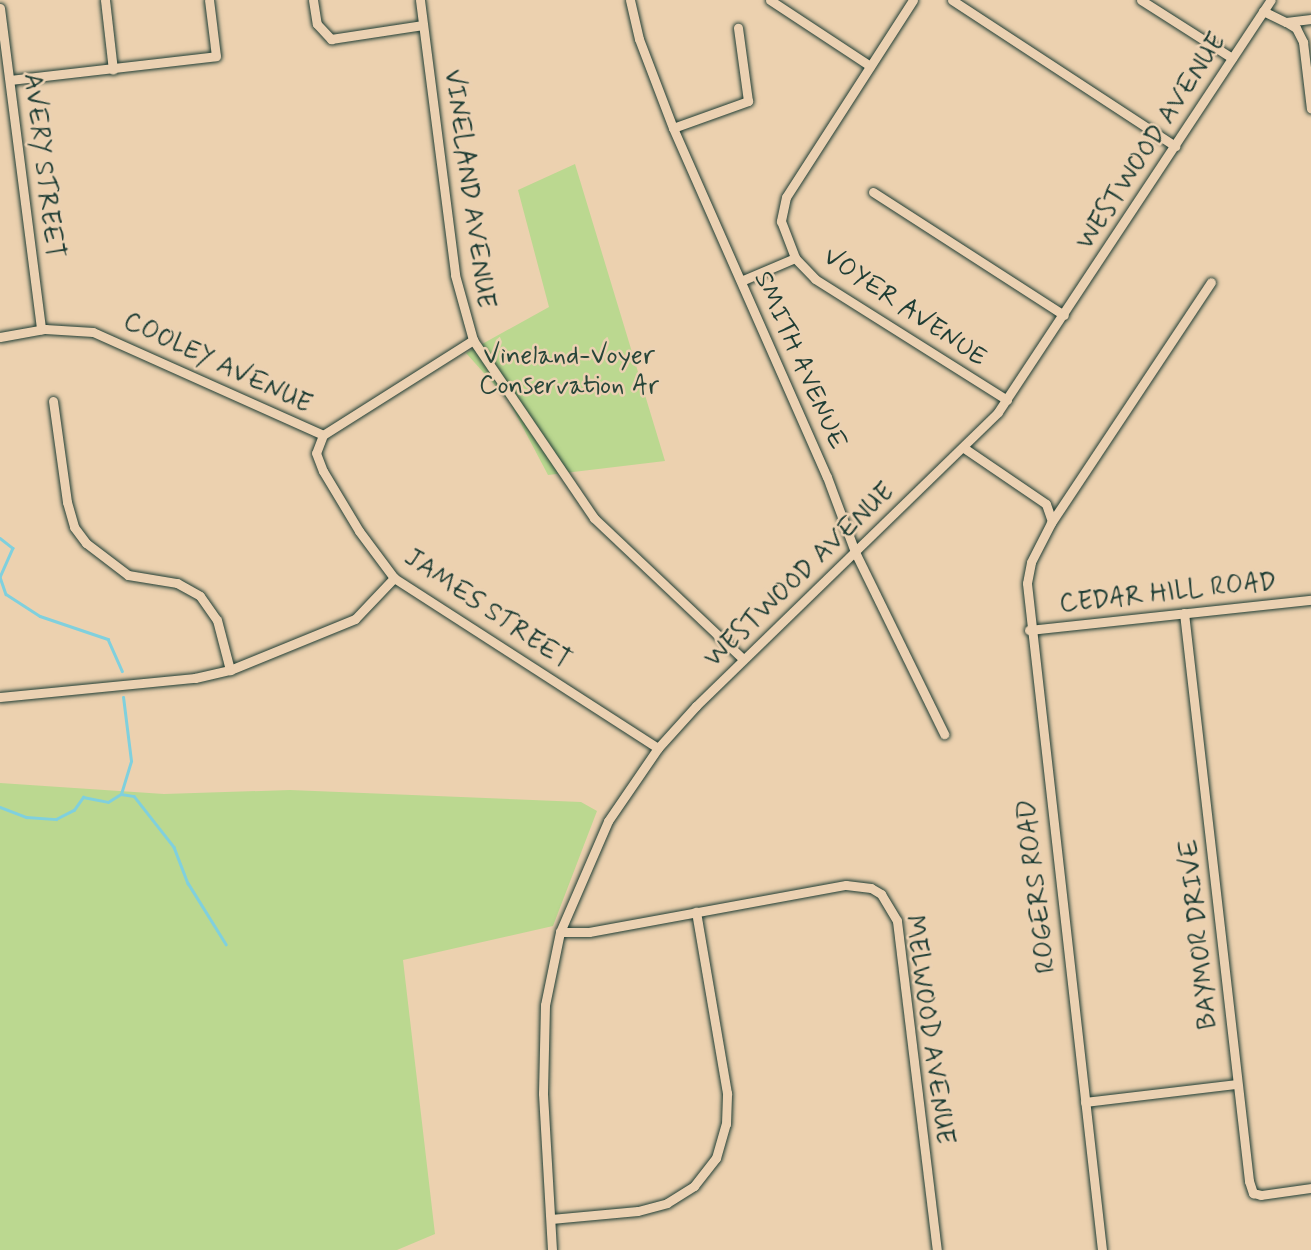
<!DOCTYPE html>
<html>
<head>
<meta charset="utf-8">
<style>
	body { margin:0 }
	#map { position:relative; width:1311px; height:1250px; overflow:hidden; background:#ecd1af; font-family:Mynerve,sans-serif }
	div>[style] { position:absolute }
	.green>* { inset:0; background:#bbd890 }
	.stream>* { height:2.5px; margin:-1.25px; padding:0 1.25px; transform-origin:1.25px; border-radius:1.25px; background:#80d0dd }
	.roads { filter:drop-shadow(0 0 2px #1f3d34) drop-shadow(0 0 2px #1f3d34) }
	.minor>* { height:9px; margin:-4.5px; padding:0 4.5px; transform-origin:4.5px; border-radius:4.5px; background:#ebd1b2 }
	span { translate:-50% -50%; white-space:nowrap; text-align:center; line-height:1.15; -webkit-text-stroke:5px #ebd1b2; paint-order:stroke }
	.street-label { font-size:26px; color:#1f3d34 }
	.park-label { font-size:26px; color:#274539 }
</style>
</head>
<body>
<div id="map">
	<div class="green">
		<i style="clip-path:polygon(575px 164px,665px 461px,548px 475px,509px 401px,466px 353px,549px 307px,518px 190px)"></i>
		<i style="clip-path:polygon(0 783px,164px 794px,290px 790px,581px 802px,597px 811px,553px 926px,403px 960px,435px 1234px,397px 1250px,0 1250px)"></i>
	</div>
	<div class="stream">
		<i style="left:0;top:538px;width:16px;rotate:38deg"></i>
		<i style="left:13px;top:548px;width:32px;rotate:114deg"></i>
		<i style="left:0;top:577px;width:18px;rotate:71deg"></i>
		<i style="left:6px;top:594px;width:40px;rotate:32.9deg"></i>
		<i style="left:40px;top:616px;width:72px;rotate:18.7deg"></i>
		<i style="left:108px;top:639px;width:35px;rotate:66deg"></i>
		<i style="left:121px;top:794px;width:13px;rotate:9deg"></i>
		<i style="left:134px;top:796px;width:65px;rotate:51.9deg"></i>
		<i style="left:174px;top:847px;width:39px;rotate:69deg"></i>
		<i style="left:188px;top:883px;width:72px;rotate:58.1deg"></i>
		<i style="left:0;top:807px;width:28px;rotate:21deg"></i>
		<i style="left:26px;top:817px;width:30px;rotate:4deg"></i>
		<i style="left:56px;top:819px;width:20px;rotate:-27deg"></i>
		<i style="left:74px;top:810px;width:16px;rotate:-55deg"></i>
		<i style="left:83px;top:797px;width:25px;rotate:11deg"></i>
		<i style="left:108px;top:802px;width:15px;rotate:-32deg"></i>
		<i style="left:121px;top:794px;width:34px;rotate:-73deg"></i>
		<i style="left:131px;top:761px;width:64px;rotate:-97.1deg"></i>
	</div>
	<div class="roads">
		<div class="minor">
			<i style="left:105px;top:0;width:70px;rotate:83.5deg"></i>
			<i style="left:313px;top:0;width:24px;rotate:81deg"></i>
			<i style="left:317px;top:24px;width:21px;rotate:47deg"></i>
			<i style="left:331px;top:39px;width:93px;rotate:-8.7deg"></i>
			<i style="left:420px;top:0;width:277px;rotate:82.7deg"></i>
			<i style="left:455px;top:275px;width:67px;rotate:74.5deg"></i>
			<i style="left:473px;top:340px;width:215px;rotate:55.8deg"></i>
			<i style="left:594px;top:518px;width:205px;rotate:43.4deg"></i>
			<i style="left:630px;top:0;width:40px;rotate:77deg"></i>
			<i style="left:639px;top:39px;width:95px;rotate:69.1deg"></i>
			<i style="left:673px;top:128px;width:381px;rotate:66.2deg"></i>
			<i style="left:827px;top:477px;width:80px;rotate:69.5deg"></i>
			<i style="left:855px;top:552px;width:203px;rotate:63.9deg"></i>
			<i style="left:770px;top:0;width:120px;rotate:33.4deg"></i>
			<i style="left:913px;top:0;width:234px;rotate:122.8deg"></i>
			<i style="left:786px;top:197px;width:25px;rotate:102deg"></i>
			<i style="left:781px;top:221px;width:40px;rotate:69deg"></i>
			<i style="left:795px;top:258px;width:29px;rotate:46deg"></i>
			<i style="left:815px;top:279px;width:227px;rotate:32.2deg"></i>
			<i style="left:952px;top:0;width:267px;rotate:33.2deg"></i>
			<i style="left:1141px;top:0;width:108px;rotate:32.5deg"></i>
			<i style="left:0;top:8px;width:324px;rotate:82.7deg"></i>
			<i style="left:1263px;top:11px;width:25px;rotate:26deg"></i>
			<i style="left:1286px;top:22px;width:25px;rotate:-7deg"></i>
			<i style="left:1286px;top:22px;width:12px;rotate:31deg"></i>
			<i style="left:1296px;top:28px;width:16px;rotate:63deg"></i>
			<i style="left:1303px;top:42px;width:67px;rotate:83.2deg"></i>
			<i style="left:10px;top:80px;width:207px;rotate:-6.6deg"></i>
			<i style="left:216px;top:56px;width:56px;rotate:-97.1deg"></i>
			<i style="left:673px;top:128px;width:80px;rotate:-19.8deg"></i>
			<i style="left:748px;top:101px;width:74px;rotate:-97.8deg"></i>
			<i style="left:873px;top:192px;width:227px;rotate:32.8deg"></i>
			<i style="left:741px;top:281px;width:59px;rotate:-23.1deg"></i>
			<i style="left:0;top:337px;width:46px;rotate:-10.1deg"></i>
			<i style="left:45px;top:329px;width:48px;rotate:3.6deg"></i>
			<i style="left:93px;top:332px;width:252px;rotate:24.1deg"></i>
			<i style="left:323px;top:435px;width:178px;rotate:-32.3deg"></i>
			<i style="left:53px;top:401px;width:102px;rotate:82.1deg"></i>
			<i style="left:67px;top:502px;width:26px;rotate:74deg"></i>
			<i style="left:74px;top:527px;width:20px;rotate:53deg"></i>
			<i style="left:86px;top:543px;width:53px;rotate:37.3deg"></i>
			<i style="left:128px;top:575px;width:50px;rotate:9.3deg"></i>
			<i style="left:177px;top:583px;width:26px;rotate:29deg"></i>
			<i style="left:200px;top:596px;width:29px;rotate:55deg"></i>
			<i style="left:217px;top:620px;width:52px;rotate:75.4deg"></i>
			<i style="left:323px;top:435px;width:19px;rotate:111deg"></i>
			<i style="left:316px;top:453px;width:19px;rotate:69deg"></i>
			<i style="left:323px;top:471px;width:70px;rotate:59deg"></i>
			<i style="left:359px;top:531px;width:59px;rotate:53.3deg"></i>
			<i style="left:394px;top:578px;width:314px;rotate:32.8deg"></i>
			<i style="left:964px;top:448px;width:99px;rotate:34.3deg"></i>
			<i style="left:1046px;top:504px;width:18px;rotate:71deg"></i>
			<i style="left:1184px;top:613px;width:572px;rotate:83.47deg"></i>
			<i style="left:1249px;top:1181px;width:13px;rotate:72deg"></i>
			<i style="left:1253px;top:1193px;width:8px;rotate:14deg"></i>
			<i style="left:1261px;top:1195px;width:50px;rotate:-8deg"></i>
			<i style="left:1029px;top:630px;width:284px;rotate:-6.1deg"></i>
			<i style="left:0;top:697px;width:196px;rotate:-5.6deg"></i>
			<i style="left:195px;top:678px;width:36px;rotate:-13deg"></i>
			<i style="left:230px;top:670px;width:135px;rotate:-22.2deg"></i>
			<i style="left:355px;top:619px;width:57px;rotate:-46.4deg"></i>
			<i style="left:560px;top:932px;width:29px"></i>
			<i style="left:589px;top:932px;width:261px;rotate:-10.4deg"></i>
			<i style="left:846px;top:885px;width:25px;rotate:7deg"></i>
			<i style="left:871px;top:888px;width:12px;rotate:31deg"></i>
			<i style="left:881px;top:894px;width:31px;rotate:59deg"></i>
			<i style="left:897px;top:921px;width:331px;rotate:83.1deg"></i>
			<i style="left:1085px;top:1102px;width:153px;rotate:-6.8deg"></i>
			<i style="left:551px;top:1219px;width:87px;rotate:-5.3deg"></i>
			<i style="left:638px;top:1211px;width:30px;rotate:-15deg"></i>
			<i style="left:667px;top:1203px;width:32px;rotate:-32deg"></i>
			<i style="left:694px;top:1186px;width:36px;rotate:-52deg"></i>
			<i style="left:716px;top:1158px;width:35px;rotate:-74deg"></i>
			<i style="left:726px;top:1124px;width:31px;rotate:-88deg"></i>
			<i style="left:727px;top:1093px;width:184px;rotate:-99.7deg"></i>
			<i style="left:552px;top:1250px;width:157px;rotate:-93.3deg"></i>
			<i style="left:543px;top:1093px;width:88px;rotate:-88.7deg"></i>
			<i style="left:545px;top:1005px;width:75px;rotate:-78.4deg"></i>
			<i style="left:560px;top:932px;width:121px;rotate:-66.6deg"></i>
			<i style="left:608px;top:821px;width:88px;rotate:-55.6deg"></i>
			<i style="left:658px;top:748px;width:57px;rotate:-47.9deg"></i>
			<i style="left:696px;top:706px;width:421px;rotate:-44.2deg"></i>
			<i style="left:998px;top:412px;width:494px;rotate:-56.5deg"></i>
			<i style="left:1102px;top:1250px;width:671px;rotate:-96.42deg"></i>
			<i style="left:1027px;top:583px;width:21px;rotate:-79deg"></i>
			<i style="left:1031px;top:562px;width:44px;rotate:-62.9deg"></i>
			<i style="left:1051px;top:523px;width:289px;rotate:-56.4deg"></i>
		</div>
	</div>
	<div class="street-label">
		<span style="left:1152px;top:142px;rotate:-57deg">WESTWOOD AVENUE</span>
		<span style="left:42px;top:166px;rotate:83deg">AVERY STREET</span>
		<span style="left:468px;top:189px;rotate:82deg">VINELAND AVENUE</span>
		<span style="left:904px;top:308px;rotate:34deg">VOYER AVENUE</span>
		<span style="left:799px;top:361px;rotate:66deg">SMITH AVENUE</span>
		<span style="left:217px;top:364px;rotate:25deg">COOLEY AVENUE</span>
		<span style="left:800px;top:576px;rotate:-44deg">WESTWOOD AVENUE</span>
		<span style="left:1168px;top:594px;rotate:-6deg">CEDAR HILL ROAD</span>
		<span style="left:487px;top:610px;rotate:34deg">JAMES STREET</span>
		<span style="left:1038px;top:886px;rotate:-97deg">ROGERS ROAD</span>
		<span style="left:1200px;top:934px;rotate:-96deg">BAYMOR DRIVE</span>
		<span style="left:928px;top:1030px;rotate:82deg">MELWOOD AVENUE</span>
	</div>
	<div class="park-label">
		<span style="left:569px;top:372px">Vineland-Voyer<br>Conservation Ar</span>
	</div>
</div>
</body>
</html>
